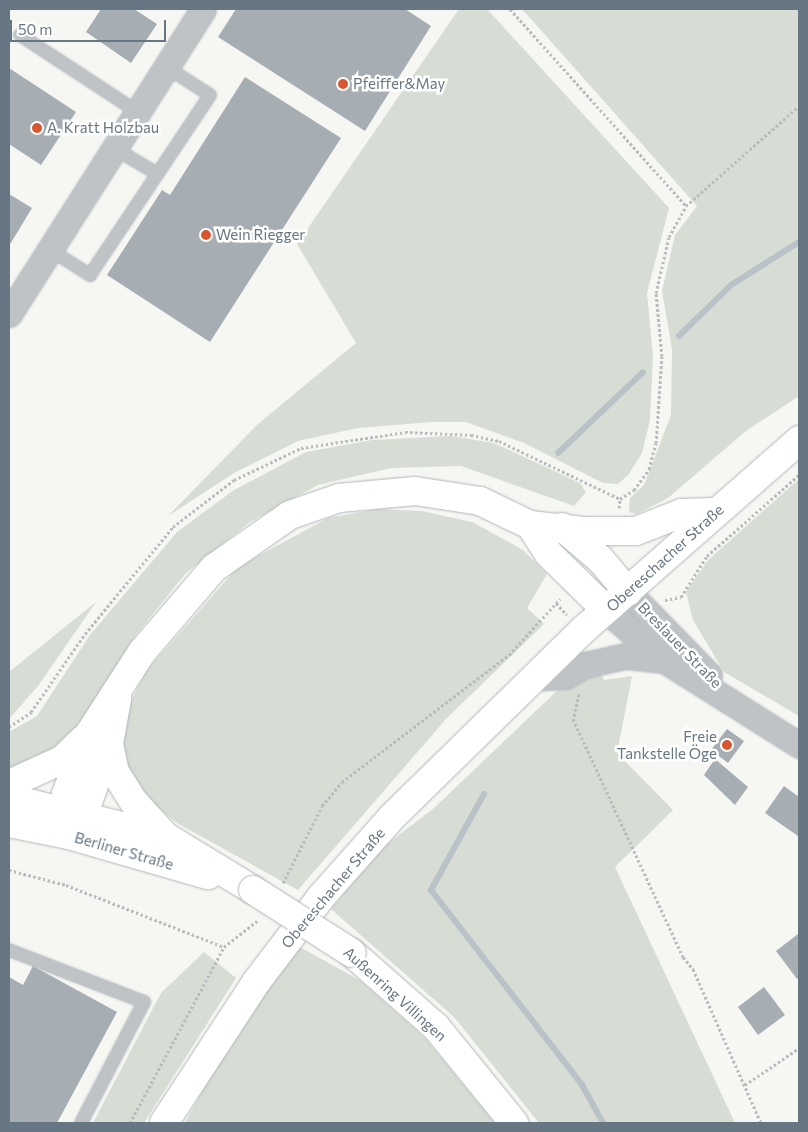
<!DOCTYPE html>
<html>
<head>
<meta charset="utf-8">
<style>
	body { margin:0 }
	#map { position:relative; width:808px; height:1132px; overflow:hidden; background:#f6f6f3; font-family:Commissioner,sans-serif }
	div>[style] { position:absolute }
	.green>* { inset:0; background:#d7dcd4 }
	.stream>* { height:6px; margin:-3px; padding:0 3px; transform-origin:3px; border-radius:3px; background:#b8c2c7 }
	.building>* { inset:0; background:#a6aeb3 }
	.path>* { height:3px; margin-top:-1.5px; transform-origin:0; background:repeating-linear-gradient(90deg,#b9bcbe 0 2.5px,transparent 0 5px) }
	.roads { filter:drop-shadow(0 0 1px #b1b7bb) drop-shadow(0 0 1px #b1b7bb) }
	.lane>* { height:12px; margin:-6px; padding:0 6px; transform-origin:6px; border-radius:6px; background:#bfc3c6 }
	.street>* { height:25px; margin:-12.5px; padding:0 12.5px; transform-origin:12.5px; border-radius:12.5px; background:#bfc3c6 }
	.secondary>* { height:28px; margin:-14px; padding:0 14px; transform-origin:14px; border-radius:14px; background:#fff }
	.bridges { filter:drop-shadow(0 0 1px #b1b7bb) drop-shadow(0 0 1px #b1b7bb) }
	.secondary-bridge>* { height:28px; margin:-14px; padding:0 14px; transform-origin:14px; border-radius:14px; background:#fff }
	.dots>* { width:14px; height:14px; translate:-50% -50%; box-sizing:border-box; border:2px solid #fff; border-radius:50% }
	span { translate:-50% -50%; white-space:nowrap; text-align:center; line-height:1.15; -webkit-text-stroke:5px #fff; paint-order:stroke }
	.poi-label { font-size:15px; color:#667682 }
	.left { translate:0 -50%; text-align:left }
	.right { translate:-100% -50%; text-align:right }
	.street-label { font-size:15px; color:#667682 }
	.frame { position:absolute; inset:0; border:10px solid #667682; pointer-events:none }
	.scale { position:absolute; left:10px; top:20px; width:156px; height:22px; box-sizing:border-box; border:2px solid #667682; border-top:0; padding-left:6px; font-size:15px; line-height:18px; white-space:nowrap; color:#667682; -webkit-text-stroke:4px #fff; paint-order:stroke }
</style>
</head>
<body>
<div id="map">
	<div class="green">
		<i style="clip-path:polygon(459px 9px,487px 9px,669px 208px,647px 293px,653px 356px,650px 420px,642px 453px,629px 474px,618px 484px,603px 483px,524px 443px,466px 422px,431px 422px,358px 428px,298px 441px,234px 473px,168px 516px,258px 424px,356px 343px,297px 244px)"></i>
		<i style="clip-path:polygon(522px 9px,799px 9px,799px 396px,746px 431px,668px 498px,637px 514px,629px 512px,630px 498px,644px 485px,671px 415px,672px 349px,662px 291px,675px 235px,697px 206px)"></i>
		<i style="clip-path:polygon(451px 436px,494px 443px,580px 483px,586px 492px,574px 506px,461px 466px,391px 468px,318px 485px,250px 522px,186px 573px,135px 636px,69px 744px,9px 777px,9px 732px,37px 716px,90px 635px,177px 532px,234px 490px,306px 452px,372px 440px)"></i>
		<i style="clip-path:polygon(799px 479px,799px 716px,724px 672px,693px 620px,686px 592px,708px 560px)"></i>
		<i style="clip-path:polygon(378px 509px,422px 511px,472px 522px,523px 550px,547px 574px,527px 608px,544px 624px,446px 719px,298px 890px,177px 823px,145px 798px,129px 775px,121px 750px,125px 712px,147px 670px,238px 567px,328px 518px)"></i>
		<i style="clip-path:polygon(96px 602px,38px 686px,9px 719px,9px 672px)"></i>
		<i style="clip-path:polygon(599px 669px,604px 680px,632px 676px,617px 753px,673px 810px,615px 867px,735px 1123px,539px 1123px,454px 1017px,331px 909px,382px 848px,434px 808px,561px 687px)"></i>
		<i style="clip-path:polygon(298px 946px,361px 981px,425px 1038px,495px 1123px,185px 1123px,215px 1067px)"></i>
		<i style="clip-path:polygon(204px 952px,236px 978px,144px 1123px,93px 1123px,161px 993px)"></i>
	</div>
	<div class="stream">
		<i style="left:679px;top:336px;width:73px;rotate:-44.4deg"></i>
		<i style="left:731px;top:285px;width:80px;rotate:-32.3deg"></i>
		<i style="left:558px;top:453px;width:117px;rotate:-43.6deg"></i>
		<i style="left:484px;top:794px;width:110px;rotate:118.9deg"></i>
		<i style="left:431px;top:890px;width:247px;rotate:52.2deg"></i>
		<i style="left:582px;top:1085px;width:43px;rotate:61.1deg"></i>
	</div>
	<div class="building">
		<i style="clip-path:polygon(101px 9px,134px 9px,157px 24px,131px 63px,86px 32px)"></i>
		<i style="clip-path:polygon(236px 9px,405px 9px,431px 26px,365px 131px,218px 37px)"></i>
		<i style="clip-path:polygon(9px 68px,76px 112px,41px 165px,9px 144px)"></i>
		<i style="clip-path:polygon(245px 77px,341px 138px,210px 342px,107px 275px,162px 190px,170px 195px)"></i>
		<i style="clip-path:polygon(9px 194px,32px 208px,9px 246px)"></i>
		<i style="clip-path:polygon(727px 729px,744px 741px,728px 763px,711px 750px)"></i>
		<i style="clip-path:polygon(715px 759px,748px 787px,735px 805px,704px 775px)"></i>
		<i style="clip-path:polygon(784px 786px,799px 797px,798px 836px,765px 813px)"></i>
		<i style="clip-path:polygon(798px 934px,799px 978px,797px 979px,776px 951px)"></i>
		<i style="clip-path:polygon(33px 966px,117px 1012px,57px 1123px,9px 1123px,9px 977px,23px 985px)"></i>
		<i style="clip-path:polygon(764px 987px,785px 1015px,758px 1035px,738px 1007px)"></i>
	</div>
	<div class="path">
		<i style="left:510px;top:9px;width:264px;rotate:48.2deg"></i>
		<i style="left:620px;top:499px;width:17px;rotate:-33deg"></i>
		<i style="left:634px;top:490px;width:26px;rotate:-54deg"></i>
		<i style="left:649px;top:469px;width:27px;rotate:-75deg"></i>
		<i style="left:656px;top:443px;width:87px;rotate:-86.1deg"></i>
		<i style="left:662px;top:356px;width:63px;rotate:-95.4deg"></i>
		<i style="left:656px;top:293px;width:57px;rotate:-76.9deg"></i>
		<i style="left:669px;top:237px;width:35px;rotate:-61deg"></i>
		<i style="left:686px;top:206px;width:151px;rotate:-41.5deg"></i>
		<i style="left:619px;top:508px;width:9px;rotate:-84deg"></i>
		<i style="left:665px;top:600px;width:16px;rotate:-11deg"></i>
		<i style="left:681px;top:597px;width:49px;rotate:-57.6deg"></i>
		<i style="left:707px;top:556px;width:123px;rotate:-41.4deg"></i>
		<i style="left:556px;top:603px;width:16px;rotate:47deg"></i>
		<i style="left:579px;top:694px;width:26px;rotate:103deg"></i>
		<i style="left:573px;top:719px;width:262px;rotate:65.2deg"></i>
		<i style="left:683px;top:957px;width:16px;rotate:50deg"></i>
		<i style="left:693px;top:969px;width:168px;rotate:66.2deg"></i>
		<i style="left:9px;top:727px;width:27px;rotate:-34deg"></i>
		<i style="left:31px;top:712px;width:95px;rotate:-55.3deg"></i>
		<i style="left:85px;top:634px;width:139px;rotate:-50.6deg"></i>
		<i style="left:173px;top:527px;width:77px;rotate:-37.6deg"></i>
		<i style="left:234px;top:480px;width:74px;rotate:-25.5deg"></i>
		<i style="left:301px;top:448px;width:105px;rotate:-8.7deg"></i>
		<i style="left:405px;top:432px;width:66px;rotate:2.6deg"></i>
		<i style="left:471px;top:435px;width:29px;rotate:12deg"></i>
		<i style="left:499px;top:441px;width:134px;rotate:25.6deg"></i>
		<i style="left:9px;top:870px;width:59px;rotate:14.7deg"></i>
		<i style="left:66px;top:885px;width:170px;rotate:21.4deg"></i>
		<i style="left:283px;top:883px;width:86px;rotate:-63.1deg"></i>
		<i style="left:322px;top:806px;width:31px;rotate:-50deg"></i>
		<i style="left:342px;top:782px;width:210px;rotate:-37.3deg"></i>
		<i style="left:509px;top:655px;width:76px;rotate:-47.7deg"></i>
		<i style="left:745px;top:1085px;width:65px;rotate:-34.4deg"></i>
		<i style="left:130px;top:1123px;width:200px;rotate:-61.9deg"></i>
		<i style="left:224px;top:947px;width:42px;rotate:-38.2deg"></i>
	</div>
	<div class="roads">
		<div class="lane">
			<i style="left:20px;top:35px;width:139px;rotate:33.2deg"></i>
			<i style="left:112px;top:147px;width:51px;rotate:30.6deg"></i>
			<i style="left:49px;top:249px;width:49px;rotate:32.4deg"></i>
			<i style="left:90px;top:275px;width:216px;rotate:-56.3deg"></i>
			<i style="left:210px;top:95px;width:52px;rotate:-147.5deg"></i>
			<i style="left:9px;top:950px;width:145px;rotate:21.1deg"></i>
			<i style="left:144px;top:1002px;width:136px;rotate:117.5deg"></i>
		</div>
		<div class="street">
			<i style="left:9px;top:314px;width:361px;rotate:-57.5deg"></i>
			<i style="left:628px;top:592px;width:116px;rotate:45.7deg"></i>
			<i style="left:606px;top:610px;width:77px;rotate:40.8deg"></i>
			<i style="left:664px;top:660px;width:160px;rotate:32.2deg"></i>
			<i style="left:533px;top:678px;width:32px;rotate:-4deg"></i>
			<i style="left:565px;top:676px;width:23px;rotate:-29deg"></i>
			<i style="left:585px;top:665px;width:41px;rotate:-12.7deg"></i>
			<i style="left:625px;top:656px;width:39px;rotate:6deg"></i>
		</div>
		<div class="secondary">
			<i style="left:530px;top:525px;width:33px;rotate:57deg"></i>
			<i style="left:548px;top:553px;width:81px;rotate:44.5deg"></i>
			<i style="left:562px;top:527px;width:50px;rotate:40.1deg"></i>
			<i style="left:600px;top:559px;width:43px;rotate:49.7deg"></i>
			<i style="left:109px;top:744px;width:29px;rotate:78deg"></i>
			<i style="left:115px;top:772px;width:36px;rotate:58deg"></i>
			<i style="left:134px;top:802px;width:47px;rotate:47.6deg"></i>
			<i style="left:9px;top:784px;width:58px;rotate:-24.4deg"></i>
			<i style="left:62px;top:760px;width:30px;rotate:-44deg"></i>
			<i style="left:9px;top:798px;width:162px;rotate:14deg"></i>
			<i style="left:166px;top:837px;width:102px;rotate:31.3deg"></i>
			<i style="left:9px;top:823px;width:61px;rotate:11.3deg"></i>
			<i style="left:69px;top:835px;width:145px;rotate:16.1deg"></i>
			<i style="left:72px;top:830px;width:32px;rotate:-60deg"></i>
			<i style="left:88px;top:802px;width:62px;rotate:-70.1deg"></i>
			<i style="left:109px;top:744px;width:46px;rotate:-79.9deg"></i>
			<i style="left:69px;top:835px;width:41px;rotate:-94.2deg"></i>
			<i style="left:66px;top:794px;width:64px;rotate:-69deg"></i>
			<i style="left:89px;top:734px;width:98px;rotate:-57.1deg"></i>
			<i style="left:142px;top:652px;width:111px;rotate:-49.4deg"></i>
			<i style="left:214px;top:568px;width:93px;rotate:-34.9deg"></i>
			<i style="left:290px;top:515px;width:52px;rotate:-19.1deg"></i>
			<i style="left:339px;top:498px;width:76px;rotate:-5.3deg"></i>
			<i style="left:415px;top:491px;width:66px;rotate:8.7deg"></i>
			<i style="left:480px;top:501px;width:55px;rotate:25.6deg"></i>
			<i style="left:530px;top:525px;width:53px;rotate:6.5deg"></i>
			<i style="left:583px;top:531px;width:53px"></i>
			<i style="left:636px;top:531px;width:49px;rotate:-21.4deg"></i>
			<i style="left:682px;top:513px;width:34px;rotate:-2deg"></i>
			<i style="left:352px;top:953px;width:112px;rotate:41.4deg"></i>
			<i style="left:436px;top:1027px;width:124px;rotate:50.9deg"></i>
			<i style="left:164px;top:1123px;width:170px;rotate:-56.8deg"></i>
			<i style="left:257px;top:981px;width:106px;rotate:-52.7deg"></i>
			<i style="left:321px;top:897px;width:107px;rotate:-48.4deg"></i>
			<i style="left:392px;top:817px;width:267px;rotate:-44.4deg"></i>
			<i style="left:583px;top:630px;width:288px;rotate:-41.3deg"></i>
		</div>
	</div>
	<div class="bridges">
		<div class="secondary-bridge">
			<i style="left:253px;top:890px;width:117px;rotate:32.5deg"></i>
		</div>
	</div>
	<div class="dots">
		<i style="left:343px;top:84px;background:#d85630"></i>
		<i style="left:37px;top:128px;background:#d85630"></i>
		<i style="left:206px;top:235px;background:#d85630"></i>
		<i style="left:727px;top:745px;background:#d85630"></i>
	</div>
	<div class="poi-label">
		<span class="left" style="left:353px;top:84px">Pfeiffer&amp;May</span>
		<span class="left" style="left:47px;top:128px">A. Kratt Holzbau</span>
		<span class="left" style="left:216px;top:235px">Wein Riegger</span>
		<span class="right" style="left:717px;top:745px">Freie<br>Tankstelle Öge</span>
	</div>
	<div class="street-label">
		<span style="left:665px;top:558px;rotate:-42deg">Obereschacher Straße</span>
		<span style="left:680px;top:645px;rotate:46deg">Breslauer Straße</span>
		<span style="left:124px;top:851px;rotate:16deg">Berliner Straße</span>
		<span style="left:333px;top:888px;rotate:-50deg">Obereschacher Straße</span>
		<span style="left:395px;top:994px;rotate:42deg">Außenring Villingen</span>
	</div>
	<div class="frame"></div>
	<div class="scale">50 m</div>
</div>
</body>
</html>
